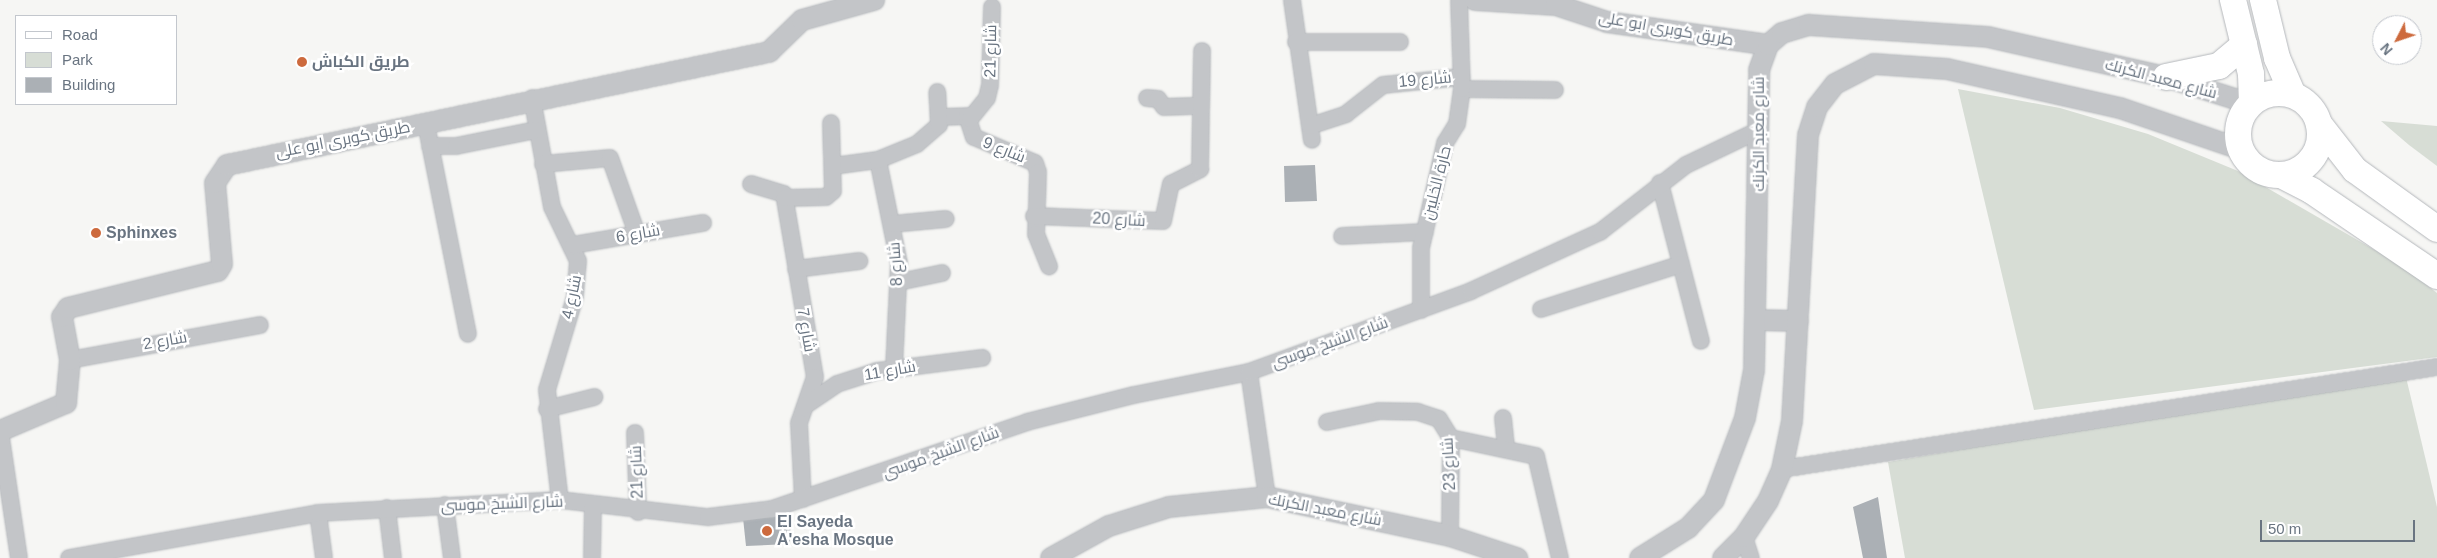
<!DOCTYPE html>
<html>
<head>
<meta charset="utf-8">
<style>
	body { margin:0 }
	#map { position:relative; width:2437px; height:558px; overflow:hidden; background:#f6f6f4; font-family:Helvetica,Cairo,sans-serif }
	div>[style] { position:absolute }
	.green>* { inset:0; background:#d7ddd5 }
	.building>* { inset:0; background:#abb0b5 }
	.roads { filter:drop-shadow(0 0 1px #b4b7bb) drop-shadow(0 0 1px #b4b7bb) }
	.minor>* { height:16px; margin:-8px; padding:0 8px; transform-origin:8px; border-radius:8px; background:#c3c5c8 }
	.tertiary>* { height:20px; margin:-10px; padding:0 10px; transform-origin:10px; border-radius:10px; background:#c3c5c8 }
	.primary>* { height:26px; margin:-13px; padding:0 13px; transform-origin:13px; border-radius:13px; background:#fff }
	.primary>.ring { margin:-13px; padding:0; box-sizing:content-box; background:none; border:26px solid #fff; border-radius:50% }
	.dots>* { width:14px; height:14px; translate:-50% -50%; box-sizing:border-box; border:2px solid #fff; border-radius:50% }
	span { translate:-50% -50%; white-space:nowrap; text-align:center; line-height:1.15; -webkit-text-stroke:5px #fff; paint-order:stroke }
	.street-label { font-size:16px; color:#697481 }
	.poi-label { font-size:16px; color:#697481; font-weight:700 }
	.left { translate:0 -50%; text-align:left }
	.legend { position:absolute; left:15px; top:15px; width:162px; height:90px; box-sizing:border-box; background:#fff; border:1px solid #c3c7cd; margin:0; padding:6px 9px; list-style:none; font-size:15px; color:#697481 }
	.legend li { display:flex; align-items:center; gap:10px; height:25px }
	.legend b { width:25px; border:1px solid #c3c7cd }
	.north { position:absolute; left:2372px; top:15px; width:50px; height:50px; box-sizing:border-box; background:#fff; border:1px solid #c3c7cd; border-radius:50%; rotate:229deg; font-size:14px; font-weight:700; line-height:20px; text-align:center; color:#697481 }
	.north::after { content:''; display:block; margin:auto; width:18px; height:22px; background:#cd6a3d; clip-path:polygon(50% 0,100% 100%,50% 72%,0 100%) }
	.scale { position:absolute; left:2260px; top:520px; width:155px; height:22px; box-sizing:border-box; border:2px solid #697481; border-top:0; padding-left:6px; font-size:15px; line-height:18px; white-space:nowrap; color:#697481; -webkit-text-stroke:4px #fff; paint-order:stroke }
</style>
</head>
<body>
<div id="map">
	<div class="green">
		<i style="clip-path:polygon(1958px 89px,2060px 108px,2148px 134px,2238px 171px,2399px 264px,2437px 293px,2437px 357px,2034px 410px)"></i>
		<i style="clip-path:polygon(2381px 121px,2437px 126px,2437px 166px,2409px 145px)"></i>
		<i style="clip-path:polygon(2405px 373px,2437px 507px,2437px 558px,1905px 558px,1888px 462px)"></i>
	</div>
	<div class="building">
		<i style="clip-path:polygon(1315px 165px,1317px 201px,1285px 202px,1284px 166px)"></i>
		<i style="clip-path:polygon(1878px 497px,1887px 558px,1863px 558px,1853px 507px)"></i>
		<i style="clip-path:polygon(791px 513px,790px 544px,746px 546px,743px 518px)"></i>
	</div>
	<div class="roads">
		<div class="minor">
			<i style="left:1292px;top:0;width:141px;rotate:81.9deg"></i>
			<i style="left:1296px;top:42px;width:104px"></i>
			<i style="left:1462px;top:89px;width:93px;rotate:0.6deg"></i>
			<i style="left:532px;top:98px;width:111px;rotate:79.6deg"></i>
			<i style="left:552px;top:207px;width:60px;rotate:64.3deg"></i>
			<i style="left:578px;top:261px;width:36px;rotate:95deg"></i>
			<i style="left:575px;top:297px;width:97px;rotate:106.8deg"></i>
			<i style="left:547px;top:390px;width:111px;rotate:83.3deg"></i>
			<i style="left:1147px;top:98px;width:11px;rotate:5deg"></i>
			<i style="left:1158px;top:99px;width:10px;rotate:53deg"></i>
			<i style="left:1164px;top:107px;width:34px;rotate:-2deg"></i>
			<i style="left:942px;top:117px;width:25px;rotate:-2deg"></i>
			<i style="left:967px;top:116px;width:22px;rotate:72deg"></i>
			<i style="left:974px;top:137px;width:66px;rotate:23.1deg"></i>
			<i style="left:1035px;top:163px;width:9px;rotate:72deg"></i>
			<i style="left:1038px;top:172px;width:62px;rotate:91.8deg"></i>
			<i style="left:1036px;top:234px;width:35px;rotate:68deg"></i>
			<i style="left:970px;top:119px;width:27px;rotate:-51deg"></i>
			<i style="left:987px;top:98px;width:13px;rotate:-77deg"></i>
			<i style="left:990px;top:85px;width:78px;rotate:-88.5deg"></i>
			<i style="left:426px;top:124px;width:214px;rotate:78.7deg"></i>
			<i style="left:1310px;top:126px;width:38px;rotate:-18deg"></i>
			<i style="left:1346px;top:114px;width:47px;rotate:-38.1deg"></i>
			<i style="left:1383px;top:85px;width:79px;rotate:-5.8deg"></i>
			<i style="left:430px;top:146px;width:26px"></i>
			<i style="left:456px;top:146px;width:82px;rotate:-11.3deg"></i>
			<i style="left:878px;top:160px;width:105px;rotate:78.5deg"></i>
			<i style="left:899px;top:263px;width:106px;rotate:92.7deg"></i>
			<i style="left:543px;top:164px;width:67px;rotate:-5.1deg"></i>
			<i style="left:610px;top:158px;width:81px;rotate:70.4deg"></i>
			<i style="left:833px;top:166px;width:45px;rotate:-7.6deg"></i>
			<i style="left:878px;top:160px;width:42px;rotate:-22.3deg"></i>
			<i style="left:917px;top:144px;width:29px;rotate:-41deg"></i>
			<i style="left:939px;top:125px;width:33px;rotate:-93deg"></i>
			<i style="left:1660px;top:183px;width:163px;rotate:75.5deg"></i>
			<i style="left:751px;top:184px;width:34px;rotate:17deg"></i>
			<i style="left:784px;top:194px;width:186px;rotate:80.4deg"></i>
			<i style="left:815px;top:377px;width:49px;rotate:109.2deg"></i>
			<i style="left:799px;top:423px;width:76px;rotate:87deg"></i>
			<i style="left:785px;top:198px;width:41px;rotate:-1.4deg"></i>
			<i style="left:826px;top:197px;width:9px;rotate:-41deg"></i>
			<i style="left:833px;top:191px;width:68px;rotate:-91.7deg"></i>
			<i style="left:1034px;top:216px;width:129px;rotate:2.2deg"></i>
			<i style="left:1163px;top:221px;width:38px;rotate:-78deg"></i>
			<i style="left:1171px;top:184px;width:33px;rotate:-27deg"></i>
			<i style="left:1200px;top:169px;width:118px;rotate:-89deg"></i>
			<i style="left:892px;top:224px;width:54px;rotate:-5.3deg"></i>
			<i style="left:1342px;top:236px;width:83px;rotate:-2.8deg"></i>
			<i style="left:573px;top:245px;width:132px;rotate:-9.6deg"></i>
			<i style="left:796px;top:269px;width:64px;rotate:-7.2deg"></i>
			<i style="left:899px;top:282px;width:44px;rotate:-11.8deg"></i>
			<i style="left:1541px;top:309px;width:147px;rotate:-17.8deg"></i>
			<i style="left:1421px;top:310px;width:62px;rotate:-90deg"></i>
			<i style="left:1421px;top:248px;width:108px;rotate:-77.1deg"></i>
			<i style="left:1445px;top:143px;width:22px;rotate:-58deg"></i>
			<i style="left:1457px;top:124px;width:35px;rotate:-82deg"></i>
			<i style="left:1462px;top:89px;width:89px;rotate:-91.9deg"></i>
			<i style="left:70px;top:360px;width:193px;rotate:-10.4deg"></i>
			<i style="left:1249px;top:372px;width:126px;rotate:81.8deg"></i>
			<i style="left:806px;top:405px;width:37px;rotate:-34deg"></i>
			<i style="left:837px;top:384px;width:42px;rotate:-18deg"></i>
			<i style="left:877px;top:371px;width:106px;rotate:-7.1deg"></i>
			<i style="left:547px;top:409px;width:49px;rotate:-14.3deg"></i>
			<i style="left:1503px;top:418px;width:30px;rotate:84deg"></i>
			<i style="left:1327px;top:422px;width:53px;rotate:-11.9deg"></i>
			<i style="left:1379px;top:411px;width:39px;rotate:1deg"></i>
			<i style="left:1418px;top:412px;width:22px;rotate:18deg"></i>
			<i style="left:1439px;top:419px;width:22px;rotate:58deg"></i>
			<i style="left:1451px;top:438px;width:98px;rotate:90.6deg"></i>
			<i style="left:0;top:431px;width:128px;rotate:81.5deg"></i>
			<i style="left:635px;top:433px;width:79px;rotate:87.8deg"></i>
			<i style="left:1451px;top:438px;width:87px;rotate:12deg"></i>
			<i style="left:1536px;top:456px;width:105px;rotate:76.8deg"></i>
			<i style="left:1782px;top:469px;width:663px;rotate:-8.85deg"></i>
			<i style="left:445px;top:505px;width:53px;rotate:82.5deg"></i>
			<i style="left:387px;top:508px;width:50px;rotate:83.2deg"></i>
			<i style="left:318px;top:513px;width:45px;rotate:82.4deg"></i>
			<i style="left:1744px;top:537px;width:22px;rotate:72deg"></i>
			<i style="left:69px;top:558px;width:253px;rotate:-10.2deg"></i>
			<i style="left:318px;top:513px;width:242px;rotate:-3.1deg"></i>
			<i style="left:560px;top:500px;width:149px;rotate:6.6deg"></i>
			<i style="left:708px;top:517px;width:64px;rotate:-7.1deg"></i>
			<i style="left:772px;top:509px;width:269px;rotate:-18.8deg"></i>
			<i style="left:1027px;top:422px;width:110px;rotate:-14.2deg"></i>
			<i style="left:1134px;top:395px;width:117px;rotate:-11.3deg"></i>
			<i style="left:1249px;top:372px;width:236px;rotate:-20deg"></i>
			<i style="left:1471px;top:291px;width:142px;rotate:-24.6deg"></i>
			<i style="left:1600px;top:232px;width:109px;rotate:-37.9deg"></i>
			<i style="left:1686px;top:165px;width:81px;rotate:-25.6deg"></i>
			<i style="left:592px;top:558px;width:53px;rotate:-88.9deg"></i>
		</div>
		<div class="tertiary">
			<i style="left:1475px;top:0;width:81px;rotate:3.5deg"></i>
			<i style="left:1556px;top:5px;width:54px;rotate:18.4deg"></i>
			<i style="left:1607px;top:22px;width:163px;rotate:8.1deg"></i>
			<i style="left:1756px;top:320px;width:42px;rotate:1.4deg"></i>
			<i style="left:0;top:431px;width:72px;rotate:-23deg"></i>
			<i style="left:66px;top:403px;width:43px;rotate:-84.7deg"></i>
			<i style="left:70px;top:360px;width:44px;rotate:-100.5deg"></i>
			<i style="left:62px;top:317px;width:11px;rotate:-56deg"></i>
			<i style="left:68px;top:308px;width:154px;rotate:-13.9deg"></i>
			<i style="left:218px;top:271px;width:8px;rotate:-60deg"></i>
			<i style="left:222px;top:264px;width:81px;rotate:-94.9deg"></i>
			<i style="left:215px;top:183px;width:22px;rotate:-56deg"></i>
			<i style="left:227px;top:165px;width:554px;rotate:-11.78deg"></i>
			<i style="left:769px;top:52px;width:46px;rotate:-44.1deg"></i>
			<i style="left:802px;top:20px;width:75px;rotate:-15.5deg"></i>
			<i style="left:1051px;top:558px;width:66px;rotate:-28.9deg"></i>
			<i style="left:1109px;top:526px;width:63px;rotate:-17.6deg"></i>
			<i style="left:1169px;top:507px;width:99px;rotate:-5.8deg"></i>
			<i style="left:1267px;top:497px;width:187px;rotate:12deg"></i>
			<i style="left:1450px;top:536px;width:71px;rotate:18.2deg"></i>
			<i style="left:1640px;top:558px;width:57px;rotate:-32deg"></i>
			<i style="left:1688px;top:528px;width:38px;rotate:-47deg"></i>
			<i style="left:1714px;top:500px;width:88px;rotate:-69.3deg"></i>
			<i style="left:1745px;top:418px;width:49px;rotate:-79.4deg"></i>
			<i style="left:1754px;top:370px;width:300px;rotate:-89deg"></i>
			<i style="left:1759px;top:70px;width:27px;rotate:-70deg"></i>
			<i style="left:1768px;top:45px;width:18px;rotate:-41deg"></i>
			<i style="left:1782px;top:33px;width:28px;rotate:-17deg"></i>
			<i style="left:1809px;top:25px;width:179px;rotate:3.8deg"></i>
			<i style="left:1988px;top:37px;width:182px;rotate:12.7deg"></i>
			<i style="left:2166px;top:77px;width:89px;rotate:17.6deg"></i>
			<i style="left:1723px;top:558px;width:30px;rotate:-45deg"></i>
			<i style="left:1744px;top:537px;width:43px;rotate:-56.3deg"></i>
			<i style="left:1768px;top:501px;width:35px;rotate:-66deg"></i>
			<i style="left:1782px;top:469px;width:49px;rotate:-78.2deg"></i>
			<i style="left:1792px;top:421px;width:286px;rotate:-86.8deg"></i>
			<i style="left:1808px;top:135px;width:29px;rotate:-72deg"></i>
			<i style="left:1817px;top:107px;width:29px;rotate:-52deg"></i>
			<i style="left:1835px;top:84px;width:44px;rotate:-27.1deg"></i>
			<i style="left:1874px;top:64px;width:73px;rotate:3.9deg"></i>
			<i style="left:1947px;top:69px;width:177px;rotate:12.7deg"></i>
			<i style="left:2120px;top:108px;width:127px;rotate:18.9deg"></i>
		</div>
		<div class="primary">
			<i style="left:2233px;top:0;width:76px;rotate:76.3deg"></i>
			<i style="left:2251px;top:74px;width:28px;rotate:88deg"></i>
			<i style="left:2263px;top:0;width:60px;rotate:76.4deg"></i>
			<i style="left:2277px;top:58px;width:40px;rotate:66.6deg"></i>
			<i style="left:2166px;top:77px;width:54px;rotate:-11.7deg"></i>
			<i style="left:2219px;top:66px;width:33px;rotate:-40deg"></i>
			<i class="ring" style="left:2238px;top:93px;width:56px;height:56px"></i>
			<i style="left:2319px;top:124px;width:58px;rotate:52deg"></i>
			<i style="left:2355px;top:170px;width:101px;rotate:35.7deg"></i>
			<i style="left:2281px;top:175px;width:35px;rotate:27deg"></i>
			<i style="left:2312px;top:191px;width:151px;rotate:34.2deg"></i>
		</div>
	</div>
	<div class="dots">
		<i style="left:302px;top:62px;background:#cd6a3d"></i>
		<i style="left:96px;top:233px;background:#cd6a3d"></i>
		<i style="left:767px;top:531px;background:#cd6a3d"></i>
	</div>
	<div class="street-label">
		<span style="left:1666px;top:29px;rotate:10deg">طريق كوبرى ابو على</span>
		<span style="left:991px;top:51px;rotate:-89deg">شارع 21</span>
		<span style="left:2161px;top:79px;rotate:15deg">شارع معبد الكرنك</span>
		<span style="left:1425px;top:80px;rotate:-5deg">شارع 19</span>
		<span style="left:1759px;top:134px;rotate:-90deg">شارع معبد الكرنك</span>
		<span style="left:343px;top:140px;rotate:-11deg">طريق كوبرى ابو على</span>
		<span style="left:1004px;top:150px;rotate:22deg">شارع 9</span>
		<span style="left:1437px;top:183px;rotate:-76deg">حارة الخلبين</span>
		<span style="left:1119px;top:220px;rotate:3deg">شارع 20</span>
		<span style="left:638px;top:234px;rotate:-10deg">شارع 6</span>
		<span style="left:896px;top:264px;rotate:-94deg">شارع 8</span>
		<span style="left:572px;top:297px;rotate:-78deg">شارع 4</span>
		<span style="left:806px;top:330px;rotate:80deg">شارع 7</span>
		<span style="left:165px;top:341px;rotate:-10deg">شارع 2</span>
		<span style="left:1330px;top:343px;rotate:-20deg">شارع الشيخ موسى</span>
		<span style="left:890px;top:371px;rotate:-10deg">شارع 11</span>
		<span style="left:941px;top:453px;rotate:-20deg">شارع الشيخ موسى</span>
		<span style="left:1449px;top:464px;rotate:-93deg">شارع 23</span>
		<span style="left:637px;top:472px;rotate:-92deg">شارع 21</span>
		<span style="left:502px;top:504px;rotate:-2deg">شارع الشيخ موسى</span>
		<span style="left:1325px;top:510px;rotate:11deg">شارع معبد الكرنك</span>
	</div>
	<div class="poi-label">
		<span class="left" style="left:312px;top:62px">طريق الكباش</span>
		<span class="left" style="left:106px;top:233px">Sphinxes</span>
		<span class="left" style="left:777px;top:531px">El Sayeda<br>A'esha Mosque</span>
	</div>
	<ul class="legend">
	<li><b style="height:6px;background:#fff"></b>Road</li>
	<li><b style="height:14px;background:#d7ddd5"></b>Park</li>
	<li><b style="height:14px;background:#abb0b5"></b>Building</li>
	</ul>
	<div class="north">N</div>
	<div class="scale">50 m</div>
</div>
</body>
</html>
